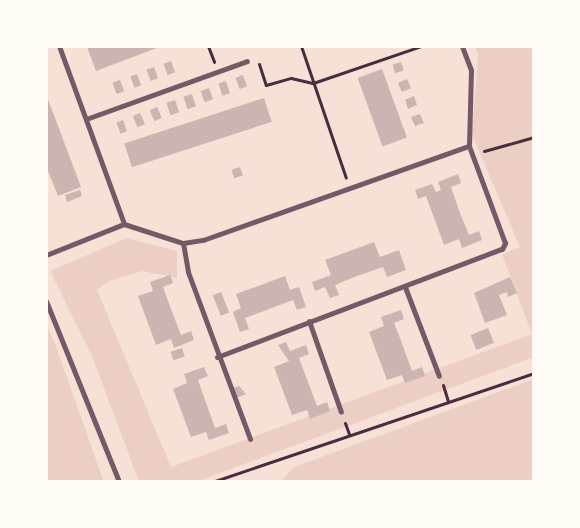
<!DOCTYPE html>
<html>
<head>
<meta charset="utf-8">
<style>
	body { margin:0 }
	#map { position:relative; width:580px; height:528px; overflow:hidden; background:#f7e1d7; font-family:"DejaVu Sans",sans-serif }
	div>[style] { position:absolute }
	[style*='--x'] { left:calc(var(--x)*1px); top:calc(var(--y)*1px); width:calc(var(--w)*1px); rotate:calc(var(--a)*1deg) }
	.green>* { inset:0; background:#ebcfc5 }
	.building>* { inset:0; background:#ccb4b1; transform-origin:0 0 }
	.path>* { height:3px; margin:-1.5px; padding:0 1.5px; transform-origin:1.5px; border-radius:1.5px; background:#4a2c40 }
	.minor>* { height:5px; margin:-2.5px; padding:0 2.5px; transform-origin:2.5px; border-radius:2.5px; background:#755966 }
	span { translate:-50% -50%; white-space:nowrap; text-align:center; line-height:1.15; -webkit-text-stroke:4px #fffaf5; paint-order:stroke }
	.frame { position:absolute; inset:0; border:48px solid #fffaf5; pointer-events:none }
</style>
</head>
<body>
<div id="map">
	<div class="green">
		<i style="clip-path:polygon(475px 46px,534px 46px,534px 357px,196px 482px,139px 482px,92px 356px,50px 271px,127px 238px,177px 251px,177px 278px,142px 271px,109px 281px,97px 290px,171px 467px,532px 334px,502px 254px,520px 247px,472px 135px,478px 55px)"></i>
		<i style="clip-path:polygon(46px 325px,54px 341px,104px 482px,46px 482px)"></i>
		<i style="clip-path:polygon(534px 379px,534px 482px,280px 482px,294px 467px)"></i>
	</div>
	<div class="building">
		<i style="clip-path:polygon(90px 46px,162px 46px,96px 71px,87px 47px)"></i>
		<i style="left:171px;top:61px;width:12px;height:8px;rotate:70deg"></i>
		<i style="left:401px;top:62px;width:9px;height:9px;rotate:72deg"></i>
		<i style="left:154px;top:67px;width:12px;height:8px;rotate:70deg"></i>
		<i style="left:382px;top:69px;width:73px;height:26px;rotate:70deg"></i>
		<i style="left:137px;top:74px;width:12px;height:7px;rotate:70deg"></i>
		<i style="left:243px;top:75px;width:12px;height:8px;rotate:70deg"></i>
		<i style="left:407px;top:79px;width:10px;height:10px;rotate:66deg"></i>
		<i style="left:120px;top:80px;width:12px;height:8px;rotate:70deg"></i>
		<i style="left:226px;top:81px;width:13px;height:8px;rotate:72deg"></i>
		<i style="left:209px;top:88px;width:12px;height:9px;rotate:70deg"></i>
		<i style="clip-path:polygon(46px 94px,81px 187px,58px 196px,46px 166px)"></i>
		<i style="left:192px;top:94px;width:13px;height:9px;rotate:72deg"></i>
		<i style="clip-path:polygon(414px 96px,417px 105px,408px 109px,405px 100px)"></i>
		<i style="left:264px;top:98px;width:25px;height:147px;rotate:72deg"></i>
		<i style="left:175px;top:100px;width:13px;height:9px;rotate:72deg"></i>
		<i style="left:157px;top:107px;width:12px;height:8px;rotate:66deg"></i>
		<i style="left:140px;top:113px;width:12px;height:8px;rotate:66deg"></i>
		<i style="clip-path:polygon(420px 114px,424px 123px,415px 126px,411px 117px)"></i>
		<i style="left:123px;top:120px;width:12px;height:7px;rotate:70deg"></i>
		<i style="left:240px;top:167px;width:9px;height:9px;rotate:72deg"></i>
		<i style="clip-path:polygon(458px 174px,461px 183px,451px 187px,460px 213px,469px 235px,479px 231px,482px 240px,462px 248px,459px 239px,444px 245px,426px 196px,418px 199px,415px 190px,432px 184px,436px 192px,441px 190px,438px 182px)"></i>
		<i style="clip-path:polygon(80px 190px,82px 196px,67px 202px,65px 195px)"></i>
		<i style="clip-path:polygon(374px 242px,380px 257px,399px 250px,406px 270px,387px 277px,383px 267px,357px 276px,335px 285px,339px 295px,330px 298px,325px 287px,315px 291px,312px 282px,331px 275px,325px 260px)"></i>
		<i style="clip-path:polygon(170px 275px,173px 283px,163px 287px,171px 309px,181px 335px,191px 331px,194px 340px,174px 348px,171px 339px,156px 345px,138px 296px,153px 291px,150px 282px)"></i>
		<i style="clip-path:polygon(285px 276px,290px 290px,299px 287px,306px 307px,297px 310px,293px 300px,245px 318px,249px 329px,240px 332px,233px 312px,241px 308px,236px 294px)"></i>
		<i style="clip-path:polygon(510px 277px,517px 293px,508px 297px,507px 292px,499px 295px,507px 315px,485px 323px,474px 293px)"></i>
		<i style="left:221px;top:292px;width:22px;height:9px;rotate:68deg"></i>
		<i style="clip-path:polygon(401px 310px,404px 319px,394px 323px,400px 338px,412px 371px,422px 367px,425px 376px,405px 383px,402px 375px,387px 380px,369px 332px,384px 326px,381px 317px)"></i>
		<i style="left:488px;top:328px;width:16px;height:19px;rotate:68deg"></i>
		<i style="clip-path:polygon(286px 342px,290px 351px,306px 345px,309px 354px,299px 358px,317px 406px,327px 402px,330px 411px,310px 419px,307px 410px,292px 415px,274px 367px,289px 361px,278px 345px)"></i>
		<i style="left:182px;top:348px;width:9px;height:12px;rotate:72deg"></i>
		<i style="clip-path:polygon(204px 367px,208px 376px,198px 380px,215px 428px,226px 424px,229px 433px,209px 440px,206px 432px,191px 437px,173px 389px,187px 383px,184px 374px)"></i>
		<i style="clip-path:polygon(239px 386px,246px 394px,236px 398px,233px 388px)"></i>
	</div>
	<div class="path">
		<i style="--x:208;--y:46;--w:17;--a:69"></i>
		<i style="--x:301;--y:46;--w:139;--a:71.2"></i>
		<i style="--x:259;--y:64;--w:22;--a:72"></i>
		<i style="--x:266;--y:85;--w:26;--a:-16"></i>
		<i style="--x:291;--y:78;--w:23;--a:13"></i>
		<i style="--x:313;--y:83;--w:114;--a:-18.9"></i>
		<i style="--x:484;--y:151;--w:52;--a:-15.6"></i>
		<i style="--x:443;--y:385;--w:17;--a:73"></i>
		<i style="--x:345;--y:423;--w:12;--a:70"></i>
		<i style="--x:212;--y:482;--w:340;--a:-18.7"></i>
	</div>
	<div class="minor">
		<i style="--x:59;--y:46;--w:189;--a:69.9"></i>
		<i style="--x:86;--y:119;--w:171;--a:-19.8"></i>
		<i style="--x:183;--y:243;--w:20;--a:-9"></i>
		<i style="--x:203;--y:240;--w:282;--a:-19.5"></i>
		<i style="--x:46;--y:255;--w:84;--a:-21.7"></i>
		<i style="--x:124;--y:224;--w:62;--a:17.9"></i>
		<i style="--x:183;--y:243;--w:29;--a:80"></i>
		<i style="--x:188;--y:272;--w:178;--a:69.6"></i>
		<i style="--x:405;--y:287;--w:95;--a:69.1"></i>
		<i style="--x:46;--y:301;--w:195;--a:68"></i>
		<i style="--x:309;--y:321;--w:96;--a:70.6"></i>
		<i style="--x:217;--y:357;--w:305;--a:-20.8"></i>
		<i style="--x:502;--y:249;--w:7;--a:-63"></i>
		<i style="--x:505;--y:243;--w:103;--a:-110.4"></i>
		<i style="--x:469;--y:146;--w:76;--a:-88.5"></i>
		<i style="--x:471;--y:70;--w:26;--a:-111"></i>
	</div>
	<div class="frame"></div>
</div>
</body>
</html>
